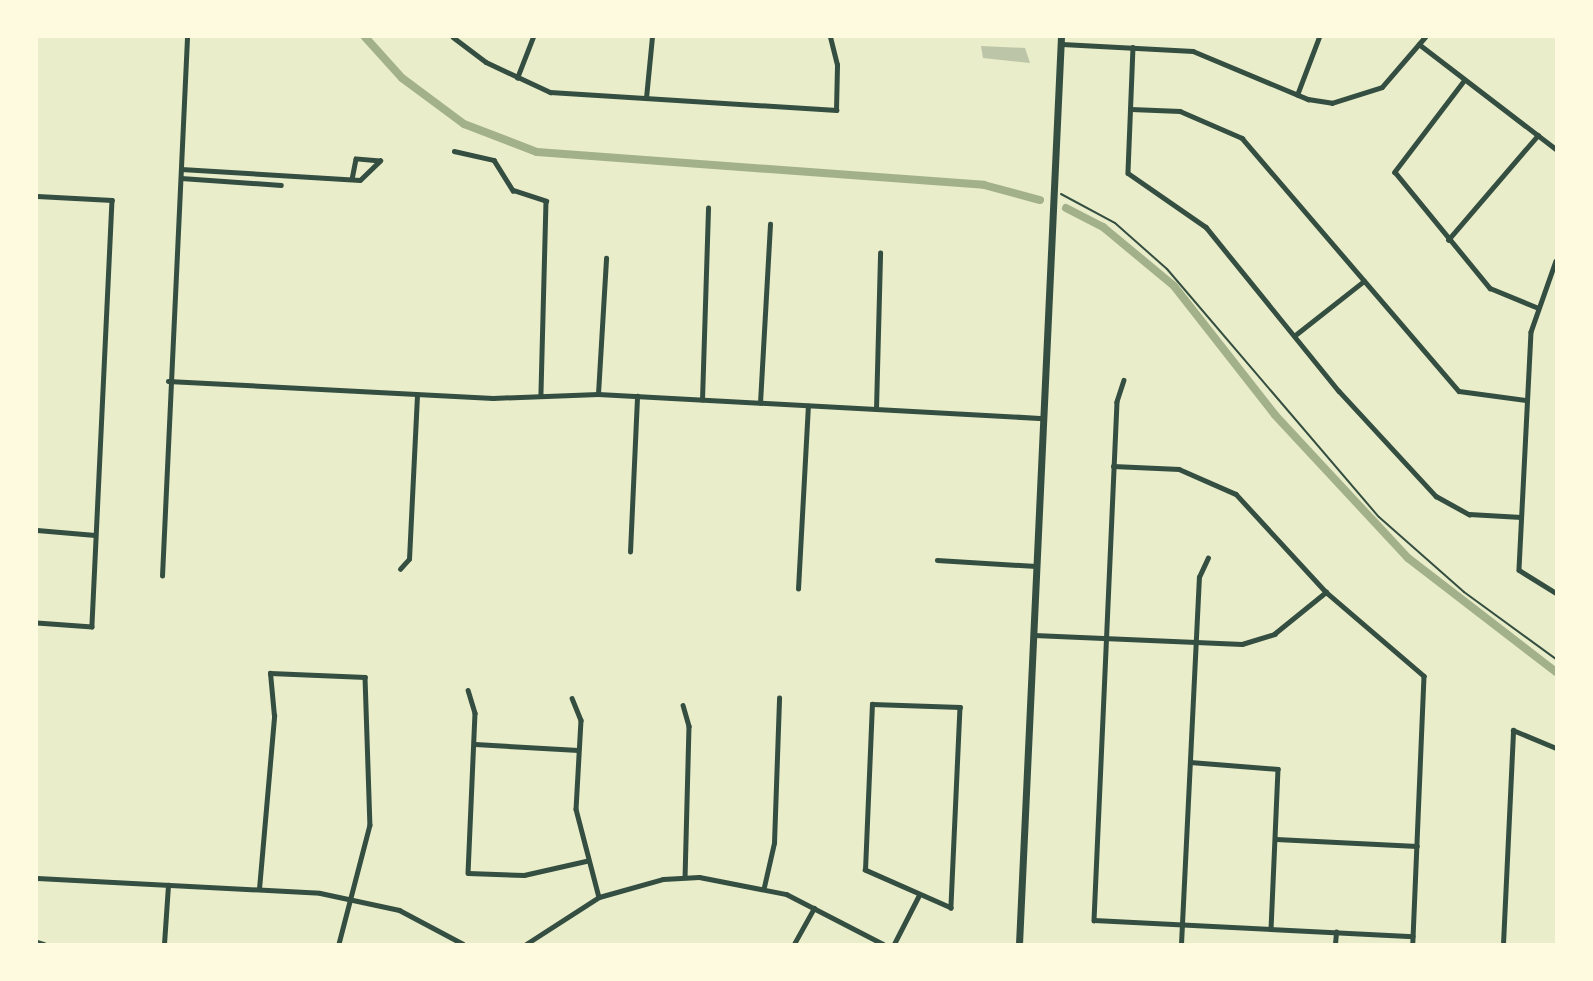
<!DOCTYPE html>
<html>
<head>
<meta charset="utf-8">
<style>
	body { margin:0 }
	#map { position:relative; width:1593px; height:981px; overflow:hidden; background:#e9edc9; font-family:Ubuntu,sans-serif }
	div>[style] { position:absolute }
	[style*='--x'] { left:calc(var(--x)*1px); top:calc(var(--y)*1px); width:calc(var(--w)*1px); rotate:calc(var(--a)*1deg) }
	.canal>* { height:8px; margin:-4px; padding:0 4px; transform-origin:4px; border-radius:4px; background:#a3b18a }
	.building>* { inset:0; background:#bcc5a7 }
	.path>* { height:2px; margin:-1px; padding:0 1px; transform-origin:1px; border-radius:1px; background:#344e41 }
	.minor>* { height:4.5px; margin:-2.25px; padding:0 2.25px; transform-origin:2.25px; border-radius:2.25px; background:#344e41 }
	.tertiary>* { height:5px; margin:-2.5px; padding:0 2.5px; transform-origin:2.5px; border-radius:2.5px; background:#344e41 }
	.primary>* { height:7px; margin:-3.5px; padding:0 3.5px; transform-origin:3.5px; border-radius:3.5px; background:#344e41 }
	span { translate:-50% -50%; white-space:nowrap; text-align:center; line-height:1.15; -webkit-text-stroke:7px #fefae0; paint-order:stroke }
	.frame { position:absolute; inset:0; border:38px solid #fefae0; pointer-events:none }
</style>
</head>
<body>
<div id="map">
	<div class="canal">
		<i style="--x:365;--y:37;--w:55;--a:47.9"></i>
		<i style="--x:402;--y:78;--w:77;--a:36.6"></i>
		<i style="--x:464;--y:124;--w:78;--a:21"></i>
		<i style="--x:537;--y:152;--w:448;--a:4.2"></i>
		<i style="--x:984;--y:185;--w:58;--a:15"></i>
		<i style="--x:1066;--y:208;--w:42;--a:27.2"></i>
		<i style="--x:1103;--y:227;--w:92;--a:39.7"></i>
		<i style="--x:1174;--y:286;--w:164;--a:51.9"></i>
		<i style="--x:1275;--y:415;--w:195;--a:47.1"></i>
		<i style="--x:1408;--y:558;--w:187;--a:37.6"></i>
	</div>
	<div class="building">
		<i style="clip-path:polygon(981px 46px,1025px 48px,1030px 63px,983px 58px)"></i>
	</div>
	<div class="path">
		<i style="--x:1061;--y:194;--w:61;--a:28.2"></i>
		<i style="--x:1115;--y:223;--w:69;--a:41.5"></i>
		<i style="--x:1167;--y:269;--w:326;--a:49.5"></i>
		<i style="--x:1379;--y:517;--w:113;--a:41.4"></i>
		<i style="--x:1464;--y:592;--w:114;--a:36.1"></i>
	</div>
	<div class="minor">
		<i style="--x:453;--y:37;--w:41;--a:37.1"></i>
		<i style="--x:486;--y:62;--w:71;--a:25.1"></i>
		<i style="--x:550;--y:92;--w:287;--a:3.6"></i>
		<i style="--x:836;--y:110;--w:45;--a:-88.7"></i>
		<i style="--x:837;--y:65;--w:29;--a:-104"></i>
		<i style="--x:1062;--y:44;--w:131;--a:3.1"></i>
		<i style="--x:1193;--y:51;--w:125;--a:22.7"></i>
		<i style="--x:1308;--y:99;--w:24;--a:9"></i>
		<i style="--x:1332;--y:103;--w:52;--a:-17.7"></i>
		<i style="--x:1382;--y:87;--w:66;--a:-49.3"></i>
		<i style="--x:1419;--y:44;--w:173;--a:37.5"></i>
		<i style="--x:1133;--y:47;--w:126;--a:92.3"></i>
		<i style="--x:1128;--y:173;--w:95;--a:34.7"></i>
		<i style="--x:1206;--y:227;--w:211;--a:51"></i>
		<i style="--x:1339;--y:391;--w:143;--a:47.3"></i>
		<i style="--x:1436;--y:496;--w:38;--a:29"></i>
		<i style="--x:1469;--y:514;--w:52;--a:3.3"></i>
		<i style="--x:517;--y:78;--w:44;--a:-68.7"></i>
		<i style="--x:1465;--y:80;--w:116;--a:127.3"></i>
		<i style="--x:1395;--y:172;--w:150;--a:50.7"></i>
		<i style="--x:1490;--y:288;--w:50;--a:22.4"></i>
		<i style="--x:1297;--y:95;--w:62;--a:-69.2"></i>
		<i style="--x:646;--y:98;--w:61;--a:-84.4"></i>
		<i style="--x:1131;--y:109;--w:49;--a:2.3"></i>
		<i style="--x:1180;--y:111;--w:68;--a:23.5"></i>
		<i style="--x:1242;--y:138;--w:333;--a:49.4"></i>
		<i style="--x:1459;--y:391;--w:68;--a:7.7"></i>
		<i style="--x:454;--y:151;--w:41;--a:12.7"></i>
		<i style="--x:494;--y:160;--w:36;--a:58"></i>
		<i style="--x:513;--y:190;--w:35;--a:18"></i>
		<i style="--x:546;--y:201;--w:193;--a:91.5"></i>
		<i style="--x:181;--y:169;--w:179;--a:3.5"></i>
		<i style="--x:360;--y:180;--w:28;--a:-44"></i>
		<i style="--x:380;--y:161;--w:24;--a:-175"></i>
		<i style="--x:356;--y:159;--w:20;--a:101"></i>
		<i style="--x:181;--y:178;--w:100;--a:4"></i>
		<i style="--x:37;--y:196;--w:75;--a:3.1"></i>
		<i style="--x:112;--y:200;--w:427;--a:92.7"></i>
		<i style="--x:92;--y:627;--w:55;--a:-175.8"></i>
		<i style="--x:1448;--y:240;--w:138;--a:-49.4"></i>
		<i style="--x:1556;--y:261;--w:75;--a:109.4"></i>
		<i style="--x:1531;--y:332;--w:238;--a:92.9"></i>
		<i style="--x:1519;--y:570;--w:44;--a:31.9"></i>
		<i style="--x:1294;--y:336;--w:89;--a:-38.2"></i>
		<i style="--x:1124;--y:380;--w:23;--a:108"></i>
		<i style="--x:1117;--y:402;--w:519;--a:92.54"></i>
		<i style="--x:1094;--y:920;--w:319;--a:2.9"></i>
		<i style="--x:168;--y:381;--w:325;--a:3"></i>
		<i style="--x:493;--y:398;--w:105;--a:-2.2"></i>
		<i style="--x:598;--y:394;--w:446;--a:3.1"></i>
		<i style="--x:598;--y:394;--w:136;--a:-86.6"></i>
		<i style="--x:702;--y:400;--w:192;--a:-88.2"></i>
		<i style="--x:760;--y:403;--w:179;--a:-86.8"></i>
		<i style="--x:876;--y:409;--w:156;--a:-88.5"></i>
		<i style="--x:1113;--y:466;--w:66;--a:2.6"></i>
		<i style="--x:1179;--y:469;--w:62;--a:23.7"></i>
		<i style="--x:1236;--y:494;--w:133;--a:47.4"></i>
		<i style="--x:1326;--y:592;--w:129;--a:40.6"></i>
		<i style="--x:1424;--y:676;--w:268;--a:92.4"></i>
		<i style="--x:37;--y:530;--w:58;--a:4.9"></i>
		<i style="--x:630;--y:552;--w:156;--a:-87.4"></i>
		<i style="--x:937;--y:560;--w:99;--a:3.5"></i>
		<i style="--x:400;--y:569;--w:13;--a:-48"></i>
		<i style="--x:409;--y:559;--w:164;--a:-87.2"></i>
		<i style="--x:162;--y:576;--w:540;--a:-87.34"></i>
		<i style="--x:798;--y:589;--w:183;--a:-86.9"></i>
		<i style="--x:1034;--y:635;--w:208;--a:2.5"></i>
		<i style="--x:1242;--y:644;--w:34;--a:-17"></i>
		<i style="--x:1274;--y:634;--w:67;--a:-38.9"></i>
		<i style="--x:468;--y:690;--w:24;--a:73"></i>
		<i style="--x:475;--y:713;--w:160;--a:92.5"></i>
		<i style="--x:468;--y:873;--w:56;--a:2"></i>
		<i style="--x:524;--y:875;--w:64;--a:-12.7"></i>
		<i style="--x:572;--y:698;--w:24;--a:68"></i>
		<i style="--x:581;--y:720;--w:89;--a:93.2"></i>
		<i style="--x:576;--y:809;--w:91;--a:75.4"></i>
		<i style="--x:872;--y:704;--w:88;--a:2"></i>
		<i style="--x:960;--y:707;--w:201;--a:92.6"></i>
		<i style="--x:951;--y:908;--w:94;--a:-156.2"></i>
		<i style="--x:865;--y:870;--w:166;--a:-87.6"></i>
		<i style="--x:683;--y:705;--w:22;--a:74"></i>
		<i style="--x:689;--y:726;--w:151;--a:91.5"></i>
		<i style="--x:475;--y:744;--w:103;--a:3.3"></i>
		<i style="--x:1190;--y:762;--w:88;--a:4.5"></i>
		<i style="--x:1278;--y:769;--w:160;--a:92.5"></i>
		<i style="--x:1276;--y:839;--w:141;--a:2.8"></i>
		<i style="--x:764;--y:887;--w:45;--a:-77.2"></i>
		<i style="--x:774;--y:843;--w:145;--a:-88"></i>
		<i style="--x:259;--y:889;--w:174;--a:-85"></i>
		<i style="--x:274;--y:716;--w:43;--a:-95.3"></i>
		<i style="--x:270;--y:673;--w:95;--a:2.4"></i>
		<i style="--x:365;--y:677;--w:148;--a:88.1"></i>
		<i style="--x:370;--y:825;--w:123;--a:104.6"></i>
		<i style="--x:37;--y:942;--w:7;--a:16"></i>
		<i style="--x:164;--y:944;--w:59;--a:-86.1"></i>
		<i style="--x:794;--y:944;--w:41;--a:-60.9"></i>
		<i style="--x:894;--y:944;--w:53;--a:-62.9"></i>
		<i style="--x:1181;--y:944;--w:367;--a:-87.2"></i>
		<i style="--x:1199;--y:577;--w:21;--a:-65"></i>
		<i style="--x:1335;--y:944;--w:12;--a:-85"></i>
		<i style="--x:1503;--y:944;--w:214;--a:-87.3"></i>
		<i style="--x:1513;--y:730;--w:47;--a:22.7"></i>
	</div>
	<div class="tertiary">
		<i style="--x:37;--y:878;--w:283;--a:3"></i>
		<i style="--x:320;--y:893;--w:81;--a:12.1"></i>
		<i style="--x:399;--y:910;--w:72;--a:28"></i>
		<i style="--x:526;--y:944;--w:87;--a:-32.8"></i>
		<i style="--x:599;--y:897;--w:66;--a:-15.7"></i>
		<i style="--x:663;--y:879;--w:36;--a:-3"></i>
		<i style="--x:699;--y:877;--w:89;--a:11.1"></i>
		<i style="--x:786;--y:894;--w:109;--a:27.3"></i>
	</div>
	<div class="primary">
		<i style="--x:1019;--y:944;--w:908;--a:-87.35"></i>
	</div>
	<div class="frame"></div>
</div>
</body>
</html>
